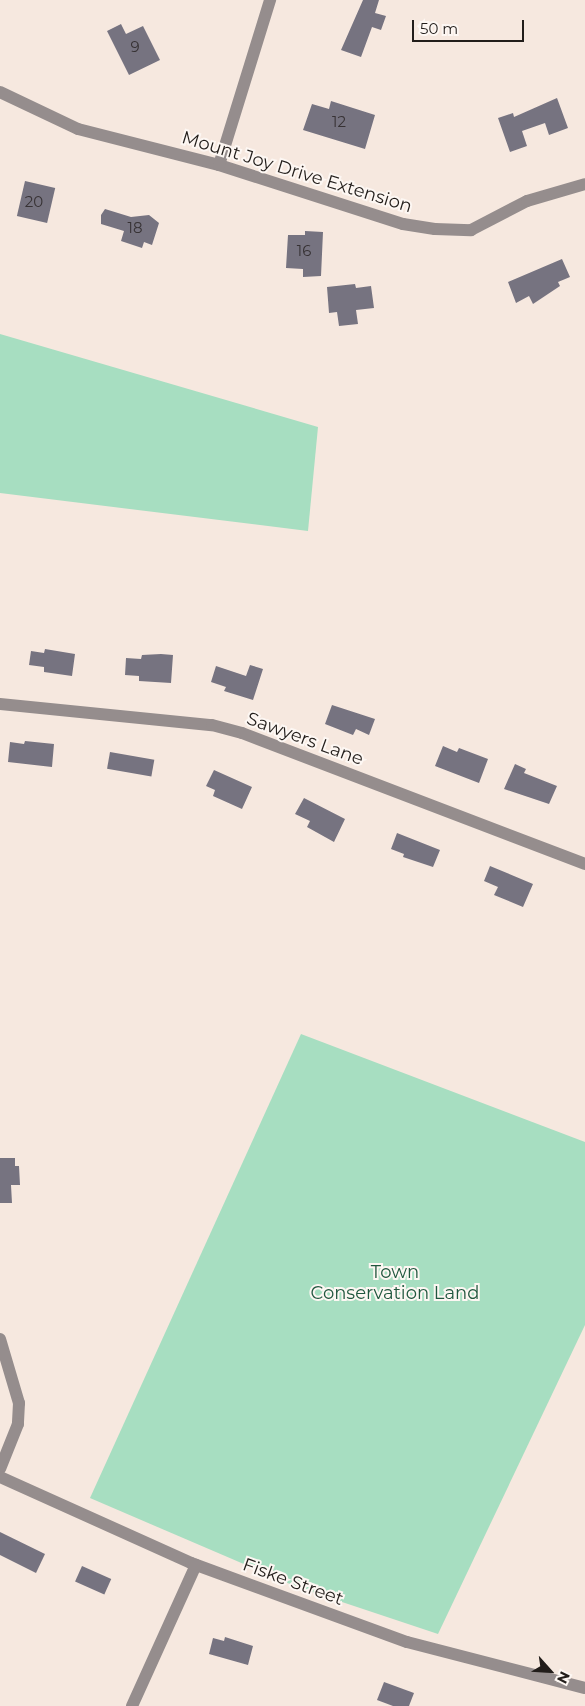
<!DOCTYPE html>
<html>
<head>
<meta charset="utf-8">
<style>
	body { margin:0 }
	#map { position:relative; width:585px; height:1706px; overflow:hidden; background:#f6e8df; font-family:Montserrat,sans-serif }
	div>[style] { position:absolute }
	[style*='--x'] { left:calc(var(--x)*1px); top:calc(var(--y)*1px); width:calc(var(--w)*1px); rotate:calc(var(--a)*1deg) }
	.green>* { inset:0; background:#a7dec1 }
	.building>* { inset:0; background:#767380; transform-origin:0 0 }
	.street>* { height:12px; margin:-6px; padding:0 6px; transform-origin:6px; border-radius:6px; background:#958d8d }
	span { translate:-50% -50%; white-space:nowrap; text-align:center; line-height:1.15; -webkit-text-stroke:4px #fdf7f3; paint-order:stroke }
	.number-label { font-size:15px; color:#373234 }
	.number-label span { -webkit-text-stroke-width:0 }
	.street-label { font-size:18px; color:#221d1a }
	.park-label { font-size:18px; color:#20573e }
	.north { position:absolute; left:525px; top:1646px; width:50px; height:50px; -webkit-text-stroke:4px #fdf7f3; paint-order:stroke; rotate:116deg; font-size:14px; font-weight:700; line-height:20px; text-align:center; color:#221d1a }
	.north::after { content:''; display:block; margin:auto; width:18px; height:22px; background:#221d1a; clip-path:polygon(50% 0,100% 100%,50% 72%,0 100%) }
	.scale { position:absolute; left:412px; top:20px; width:112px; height:22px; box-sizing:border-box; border:2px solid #221d1a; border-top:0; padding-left:6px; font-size:15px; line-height:18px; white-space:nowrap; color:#221d1a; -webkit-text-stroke:4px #fdf7f3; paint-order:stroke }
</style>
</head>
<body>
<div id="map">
	<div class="green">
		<i style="clip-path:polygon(0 334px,318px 427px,308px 531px,0 493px)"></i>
		<i style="clip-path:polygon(301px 1034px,585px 1142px,585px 1325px,438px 1634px,297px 1587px,90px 1498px)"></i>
	</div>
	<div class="building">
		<i style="clip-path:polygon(363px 0,379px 0,375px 13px,386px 16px,381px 30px,372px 27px,361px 57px,341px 50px)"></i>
		<i style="clip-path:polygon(121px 24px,126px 34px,143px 26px,160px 60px,129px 75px,107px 31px)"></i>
		<i style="clip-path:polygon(557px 98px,568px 128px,549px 135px,545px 123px,522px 131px,527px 146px,510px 152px,498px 118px,513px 113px,514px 117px)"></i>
		<i style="clip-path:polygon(331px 101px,375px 115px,365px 149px,303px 130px,312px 104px,329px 109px)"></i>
		<i style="left:25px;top:181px;width:31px;height:36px;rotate:13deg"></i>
		<i style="clip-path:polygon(105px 209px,131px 217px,149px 215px,159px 223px,152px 245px,144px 242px,142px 248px,121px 241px,124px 231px,101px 224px,101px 215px)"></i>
		<i style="clip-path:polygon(305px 231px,323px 232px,321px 276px,303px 277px,303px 269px,286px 268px,288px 235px,305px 235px)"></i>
		<i style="clip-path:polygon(562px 259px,570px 277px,558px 282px,560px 286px,533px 304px,529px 296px,516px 303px,508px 282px)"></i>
		<i style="clip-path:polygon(355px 284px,356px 288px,371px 286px,374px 308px,356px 310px,358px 324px,339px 326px,337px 312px,329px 313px,327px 287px)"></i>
		<i style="clip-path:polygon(45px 649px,75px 654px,72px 676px,44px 672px,44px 667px,29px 665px,31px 651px,44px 653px)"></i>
		<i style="clip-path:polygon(161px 654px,173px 655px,171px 683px,139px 681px,139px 676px,125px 675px,126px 658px,141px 659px,142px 655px)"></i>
		<i style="clip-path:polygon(250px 665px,263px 669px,253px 700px,224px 691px,226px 687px,211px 682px,216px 666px,246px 676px)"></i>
		<i style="clip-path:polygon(332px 705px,375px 719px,369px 735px,356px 729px,353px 735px,325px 724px)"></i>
		<i style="clip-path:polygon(25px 741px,54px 744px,52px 767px,8px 762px,10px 742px,24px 744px)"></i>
		<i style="clip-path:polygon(443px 746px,457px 752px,459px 748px,488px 759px,479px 783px,435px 766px)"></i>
		<i style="left:110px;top:752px;width:45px;height:17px;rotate:10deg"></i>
		<i style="clip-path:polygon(515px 764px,526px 769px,524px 773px,557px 786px,549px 804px,504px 789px)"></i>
		<i style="clip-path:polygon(214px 770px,252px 787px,242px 809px,213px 796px,215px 790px,206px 786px)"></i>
		<i style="clip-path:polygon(304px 798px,345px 819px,334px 842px,307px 827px,310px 821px,295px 814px)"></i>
		<i style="clip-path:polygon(397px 833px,440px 850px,433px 867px,403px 857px,404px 854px,391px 849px)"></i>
		<i style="clip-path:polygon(490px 866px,533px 884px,523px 907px,494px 895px,498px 887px,484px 881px)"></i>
		<i style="clip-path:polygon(0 1158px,15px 1158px,15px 1166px,19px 1166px,20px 1185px,11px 1185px,12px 1203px,0 1203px)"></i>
		<i style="clip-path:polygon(0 1532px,45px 1554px,36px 1573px,0 1555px)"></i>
		<i style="left:82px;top:1566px;width:32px;height:17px;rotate:24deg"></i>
		<i style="clip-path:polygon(225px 1637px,253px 1646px,248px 1665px,209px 1654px,213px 1638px,224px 1641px)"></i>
		<i style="clip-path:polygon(384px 1682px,414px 1693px,409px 1706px,393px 1706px,377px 1700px)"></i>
	</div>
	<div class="street">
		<i style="--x:0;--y:92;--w:86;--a:25.4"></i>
		<i style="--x:78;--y:129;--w:146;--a:14.3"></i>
		<i style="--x:219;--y:165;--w:193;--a:17.8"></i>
		<i style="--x:403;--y:224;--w:32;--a:9"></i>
		<i style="--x:435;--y:229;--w:36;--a:2"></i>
		<i style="--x:471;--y:230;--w:63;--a:-27.4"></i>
		<i style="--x:527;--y:201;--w:60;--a:-16.3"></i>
		<i style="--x:219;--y:165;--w:173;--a:-72.8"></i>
		<i style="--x:0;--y:704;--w:213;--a:5.7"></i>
		<i style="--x:212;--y:725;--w:31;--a:15"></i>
		<i style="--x:242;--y:733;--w:367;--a:20.9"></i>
		<i style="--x:0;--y:1339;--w:67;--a:73.5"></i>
		<i style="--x:19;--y:1403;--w:21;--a:93"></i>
		<i style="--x:18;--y:1424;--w:48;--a:111.8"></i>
		<i style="--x:0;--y:1477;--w:209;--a:24.2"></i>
		<i style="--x:191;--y:1563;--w:230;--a:20.1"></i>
		<i style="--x:407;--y:1642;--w:184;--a:14.5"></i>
		<i style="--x:132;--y:1706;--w:155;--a:-65.6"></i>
	</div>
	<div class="number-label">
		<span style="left:135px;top:47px">9</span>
		<span style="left:339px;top:122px">12</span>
		<span style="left:34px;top:202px">20</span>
		<span style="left:135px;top:228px">18</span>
		<span style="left:304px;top:251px">16</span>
	</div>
	<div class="street-label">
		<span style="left:297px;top:172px;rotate:17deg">Mount Joy Drive Extension</span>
		<span style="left:305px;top:739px;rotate:20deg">Sawyers Lane</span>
		<span style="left:293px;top:1582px;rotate:20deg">Fiske Street</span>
	</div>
	<div class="park-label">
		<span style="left:395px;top:1283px">Town<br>Conservation Land</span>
	</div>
	<div class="north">N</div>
	<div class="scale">50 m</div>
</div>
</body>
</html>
